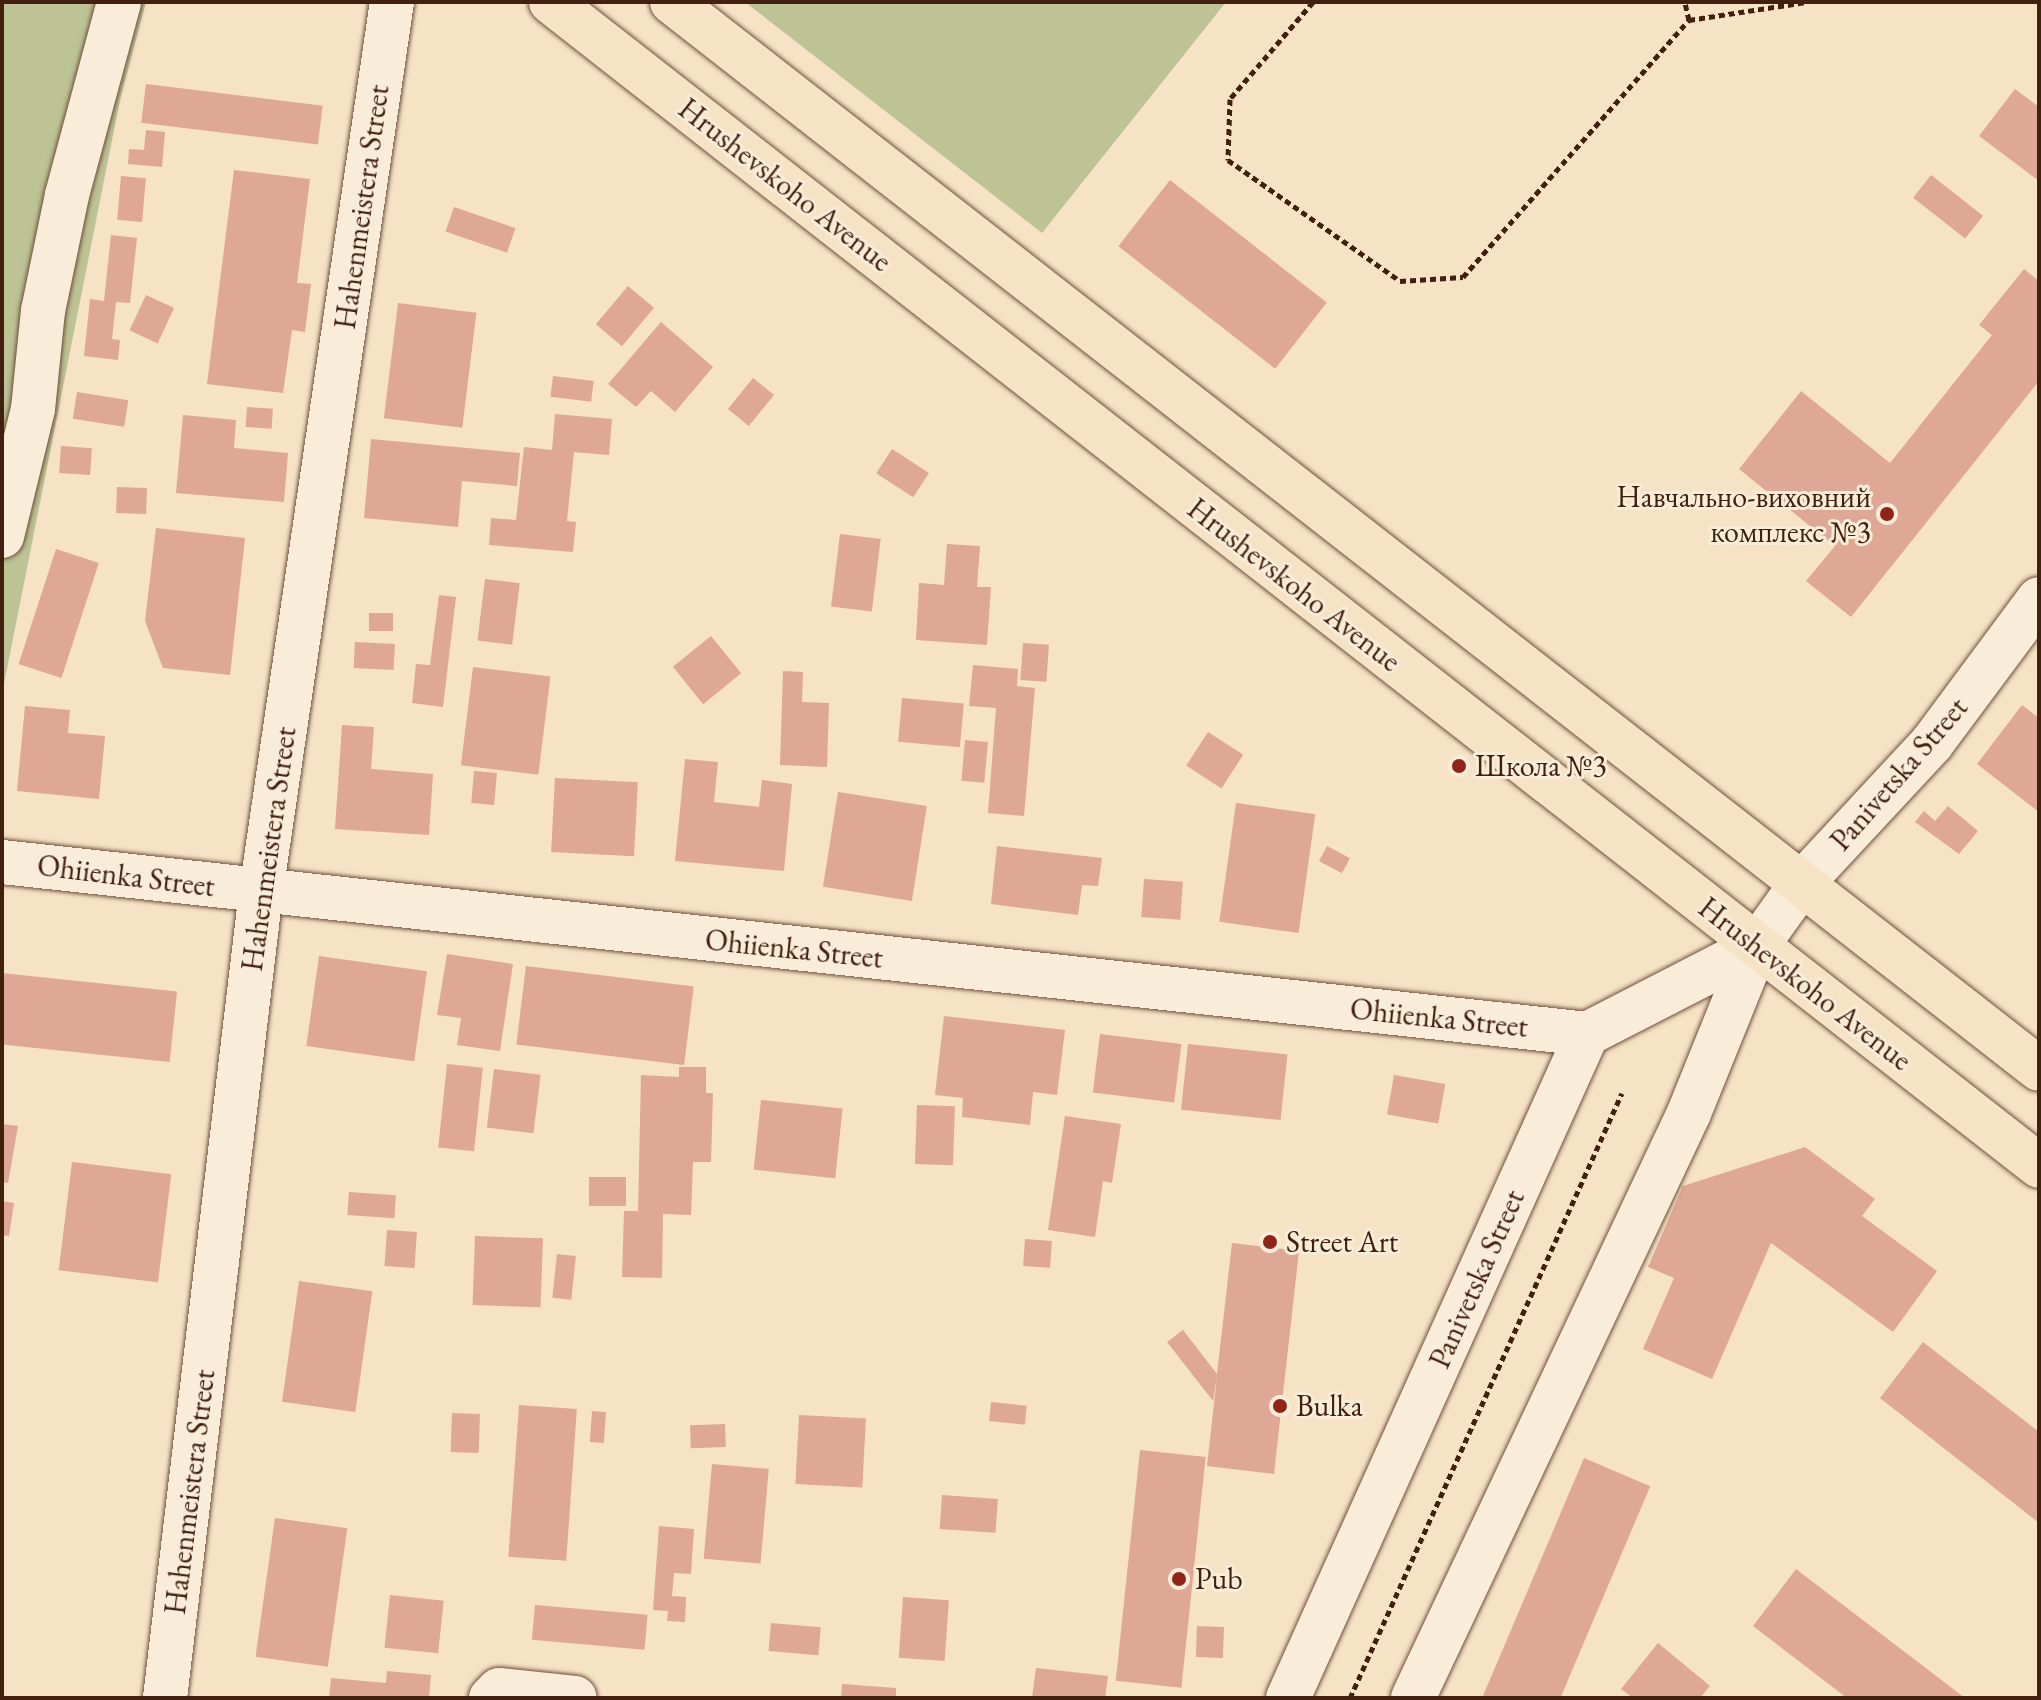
<!DOCTYPE html>
<html>
<head>
<meta charset="utf-8">
<style>
	body { margin:0 }
	#map { position:relative; width:2041px; height:1700px; overflow:hidden; background:#f6e2c5; font-family:"EB Garamond",serif }
	div>[style] { position:absolute }
	[style*='--x'] { left:calc(var(--x)*1px); top:calc(var(--y)*1px); width:calc(var(--w)*1px); rotate:calc(var(--a)*1deg) }
	.green>* { inset:0; background:#bdc394 }
	.building>* { inset:0; background:#dfa796; transform-origin:0 0 }
	.path>* { height:5px; margin-top:-2.5px; transform-origin:0; background:repeating-linear-gradient(90deg,#422010 0 6px,transparent 0 10px) }
	.roads { filter:drop-shadow(0 0 2px #6f503d) drop-shadow(0 0 2px #6f503d) }
	.minor>* { height:44px; margin:-22px; padding:0 22px; transform-origin:22px; border-radius:22px; background:#f9ecd9 }
	.major>* { height:44px; margin:-22px; padding:0 22px; transform-origin:22px; border-radius:22px; background:#f6e2c5 }
	.dots>* { width:22px; height:22px; translate:-50% -50%; box-sizing:border-box; border:4px solid #f9ecd9; border-radius:50% }
	span { translate:-50% -50%; white-space:nowrap; text-align:center; line-height:1.15; -webkit-text-stroke:6px #f9ecd9; paint-order:stroke }
	.street-label { font-size:30px; color:#422010 }
	.poi-label { font-size:30px; color:#422010 }
	.right { translate:-100% -50%; text-align:right }
	.left { translate:0 -50%; text-align:left }
	.frame { position:absolute; inset:0; border:4px solid #422010; pointer-events:none }
</style>
</head>
<body>
<div id="map">
	<div class="green">
		<i style="clip-path:polygon(2px 2px,146px 2px,120px 100px,2px 694px)"></i>
		<i style="clip-path:polygon(745px 2px,1226px 2px,1042px 233px)"></i>
	</div>
	<div class="building">
		<i style="left:146px;top:84px;width:178px;height:39px;rotate:7deg"></i>
		<i style="clip-path:polygon(2015px 89px,2039px 107px,2039px 181px,1979px 136px)"></i>
		<i style="clip-path:polygon(146px 130px,165px 132px,162px 167px,128px 164px,129px 149px,144px 150px)"></i>
		<i style="clip-path:polygon(234px 170px,310px 179px,297px 283px,311px 284px,305px 332px,292px 330px,283px 393px,207px 384px)"></i>
		<i style="left:1931px;top:175px;width:66px;height:29px;rotate:38deg"></i>
		<i style="left:121px;top:176px;width:25px;height:44px;rotate:5deg"></i>
		<i style="left:1170px;top:180px;width:199px;height:84px;rotate:38deg"></i>
		<i style="left:454px;top:207px;width:65px;height:26px;rotate:19deg"></i>
		<i style="clip-path:polygon(111px 235px,137px 238px,130px 303px,116px 302px,112px 339px,120px 340px,118px 360px,84px 356px,90px 299px,104px 301px)"></i>
		<i style="clip-path:polygon(2024px 269px,2039px 281px,2039px 381px,1851px 617px,1806px 581px,1835px 546px,1739px 469px,1801px 391px,1890px 463px,1992px 335px,1979px 325px)"></i>
		<i style="left:628px;top:286px;width:34px;height:50px;rotate:40deg"></i>
		<i style="left:146px;top:295px;width:31px;height:39px;rotate:25deg"></i>
		<i style="left:398px;top:303px;width:79px;height:116px;rotate:7deg"></i>
		<i style="clip-path:polygon(661px 322px,713px 367px,675px 412px,651px 391px,636px 407px,608px 384px)"></i>
		<i style="left:553px;top:376px;width:41px;height:21px;rotate:7deg"></i>
		<i style="left:753px;top:378px;width:27px;height:40px;rotate:39deg"></i>
		<i style="left:77px;top:392px;width:52px;height:27px;rotate:9deg"></i>
		<i style="left:247px;top:407px;width:26px;height:20px;rotate:4deg"></i>
		<i style="clip-path:polygon(555px 414px,612px 419px,609px 455px,574px 452px,567px 521px,576px 522px,573px 552px,489px 545px,491px 518px,516px 520px,524px 447px,552px 450px)"></i>
		<i style="clip-path:polygon(183px 415px,236px 420px,234px 448px,288px 453px,284px 502px,176px 493px)"></i>
		<i style="clip-path:polygon(371px 439px,520px 453px,517px 486px,462px 481px,458px 527px,364px 518px)"></i>
		<i style="left:61px;top:446px;width:31px;height:27px;rotate:4deg"></i>
		<i style="left:892px;top:449px;width:44px;height:29px;rotate:33deg"></i>
		<i style="left:117px;top:487px;width:30px;height:26px;rotate:2deg"></i>
		<i style="clip-path:polygon(156px 528px,245px 538px,230px 675px,163px 668px,145px 621px)"></i>
		<i style="left:840px;top:534px;width:41px;height:73px;rotate:7deg"></i>
		<i style="clip-path:polygon(947px 544px,980px 546px,977px 587px,991px 587px,987px 645px,916px 640px,919px 583px,944px 585px)"></i>
		<i style="left:56px;top:549px;width:45px;height:121px;rotate:18deg"></i>
		<i style="left:485px;top:579px;width:35px;height:62px;rotate:7deg"></i>
		<i style="clip-path:polygon(439px 595px,456px 597px,443px 707px,412px 703px,416px 664px,430px 665px)"></i>
		<i style="left:369px;top:613px;width:24px;height:18px"></i>
		<i style="left:711px;top:636px;width:48px;height:49px;rotate:51deg"></i>
		<i style="left:355px;top:642px;width:40px;height:26px;rotate:3deg"></i>
		<i style="left:1023px;top:643px;width:26px;height:37px;rotate:4deg"></i>
		<i style="clip-path:polygon(973px 665px,1018px 669px,1017px 686px,1035px 688px,1024px 816px,988px 813px,996px 708px,969px 706px)"></i>
		<i style="left:473px;top:667px;width:78px;height:99px;rotate:7deg"></i>
		<i style="clip-path:polygon(783px 671px,803px 672px,802px 702px,829px 703px,827px 767px,780px 765px)"></i>
		<i style="left:902px;top:698px;width:62px;height:44px;rotate:5deg"></i>
		<i style="clip-path:polygon(2022px 705px,2039px 718px,2039px 812px,1977px 764px)"></i>
		<i style="clip-path:polygon(25px 706px,70px 710px,68px 733px,105px 736px,99px 799px,17px 791px)"></i>
		<i style="clip-path:polygon(342px 725px,374px 727px,371px 769px,433px 774px,429px 835px,335px 829px)"></i>
		<i style="left:1208px;top:732px;width:42px;height:40px;rotate:33deg"></i>
		<i style="left:965px;top:740px;width:23px;height:41px;rotate:5deg"></i>
		<i style="clip-path:polygon(685px 759px,718px 762px,714px 802px,759px 807px,762px 780px,792px 784px,784px 871px,675px 861px)"></i>
		<i style="left:474px;top:771px;width:23px;height:32px;rotate:5deg"></i>
		<i style="left:555px;top:778px;width:83px;height:74px;rotate:3deg"></i>
		<i style="left:838px;top:792px;width:90px;height:96px;rotate:9deg"></i>
		<i style="left:1236px;top:803px;width:80px;height:120px;rotate:8deg"></i>
		<i style="clip-path:polygon(1948px 806px,1978px 831px,1959px 854px,1915px 822px,1924px 811px,1935px 821px)"></i>
		<i style="clip-path:polygon(997px 846px,1102px 858px,1098px 886px,1082px 885px,1078px 915px,991px 904px)"></i>
		<i style="left:1327px;top:846px;width:26px;height:17px;rotate:28deg"></i>
		<i style="left:1144px;top:879px;width:39px;height:38px;rotate:4deg"></i>
		<i style="clip-path:polygon(447px 954px,513px 964px,500px 1051px,457px 1045px,461px 1018px,437px 1015px)"></i>
		<i style="left:319px;top:956px;width:109px;height:91px;rotate:8deg"></i>
		<i style="left:526px;top:966px;width:169px;height:79px;rotate:7deg"></i>
		<i style="left:2px;top:973px;width:176px;height:71px;rotate:6deg"></i>
		<i style="clip-path:polygon(944px 1016px,1065px 1030px,1057px 1095px,1033px 1092px,1030px 1125px,962px 1117px,963px 1098px,935px 1095px)"></i>
		<i style="left:1100px;top:1034px;width:82px;height:59px;rotate:7deg"></i>
		<i style="left:1188px;top:1044px;width:100px;height:66px;rotate:6deg"></i>
		<i style="left:447px;top:1064px;width:36px;height:84px;rotate:6deg"></i>
		<i style="clip-path:polygon(679px 1067px,706px 1067px,706px 1093px,713px 1093px,711px 1162px,693px 1162px,691px 1215px,663px 1214px,662px 1278px,622px 1277px,624px 1211px,638px 1211px,641px 1075px,679px 1077px)"></i>
		<i style="left:494px;top:1069px;width:47px;height:59px;rotate:7deg"></i>
		<i style="left:1394px;top:1075px;width:52px;height:40px;rotate:10deg"></i>
		<i style="left:761px;top:1100px;width:82px;height:70px;rotate:6deg"></i>
		<i style="left:917px;top:1105px;width:38px;height:59px;rotate:2deg"></i>
		<i style="clip-path:polygon(1065px 1116px,1121px 1124px,1112px 1183px,1103px 1181px,1095px 1237px,1048px 1230px)"></i>
		<i style="clip-path:polygon(2px 1124px,18px 1126px,8px 1183px,2px 1182px)"></i>
		<i style="clip-path:polygon(1805px 1147px,1875px 1199px,1862px 1216px,1937px 1271px,1893px 1332px,1771px 1243px,1712px 1379px,1643px 1349px,1674px 1278px,1648px 1267px,1683px 1186px)"></i>
		<i style="left:72px;top:1162px;width:100px;height:109px;rotate:7deg"></i>
		<i style="left:589px;top:1177px;width:37px;height:29px"></i>
		<i style="left:349px;top:1192px;width:47px;height:23px;rotate:4deg"></i>
		<i style="clip-path:polygon(2px 1201px,14px 1203px,9px 1236px,2px 1235px)"></i>
		<i style="left:387px;top:1230px;width:30px;height:36px;rotate:4deg"></i>
		<i style="left:475px;top:1236px;width:68px;height:69px;rotate:2deg"></i>
		<i style="left:1025px;top:1239px;width:27px;height:27px;rotate:4deg"></i>
		<i style="clip-path:polygon(1232px 1243px,1299px 1251px,1274px 1474px,1207px 1466px,1217px 1376px,1213px 1401px,1167px 1342px,1183px 1330px,1217px 1374px)"></i>
		<i style="left:557px;top:1254px;width:19px;height:44px;rotate:6deg"></i>
		<i style="left:299px;top:1281px;width:74px;height:122px;rotate:8deg"></i>
		<i style="clip-path:polygon(1923px 1342px,2039px 1432px,2039px 1523px,1880px 1398px)"></i>
		<i style="left:991px;top:1402px;width:36px;height:19px;rotate:6deg"></i>
		<i style="left:519px;top:1405px;width:58px;height:152px;rotate:4deg"></i>
		<i style="left:592px;top:1411px;width:14px;height:31px;rotate:4deg"></i>
		<i style="left:452px;top:1413px;width:28px;height:39px;rotate:2deg"></i>
		<i style="left:799px;top:1415px;width:67px;height:69px;rotate:3deg"></i>
		<i style="left:725px;top:1424px;width:23px;height:35px;rotate:88deg"></i>
		<i style="left:1140px;top:1450px;width:66px;height:232px;rotate:6deg"></i>
		<i style="left:1584px;top:1458px;width:72px;height:260px;rotate:23deg"></i>
		<i style="left:712px;top:1464px;width:57px;height:95px;rotate:5deg"></i>
		<i style="left:942px;top:1495px;width:56px;height:34px;rotate:4deg"></i>
		<i style="left:275px;top:1518px;width:73px;height:140px;rotate:8deg"></i>
		<i style="clip-path:polygon(659px 1526px,694px 1529px,691px 1574px,674px 1573px,672px 1596px,686px 1597px,685px 1622px,667px 1621px,668px 1611px,653px 1610px)"></i>
		<i style="clip-path:polygon(1796px 1569px,1965px 1698px,1847px 1698px,1753px 1626px)"></i>
		<i style="left:390px;top:1595px;width:54px;height:53px;rotate:6deg"></i>
		<i style="left:903px;top:1597px;width:46px;height:61px;rotate:4deg"></i>
		<i style="left:535px;top:1605px;width:113px;height:35px;rotate:5deg"></i>
		<i style="left:771px;top:1623px;width:50px;height:28px;rotate:5deg"></i>
		<i style="left:1197px;top:1626px;width:27px;height:31px;rotate:2deg"></i>
		<i style="clip-path:polygon(1658px 1643px,1710px 1686px,1700px 1698px,1633px 1698px,1621px 1689px)"></i>
		<i style="clip-path:polygon(1036px 1668px,1108px 1676px,1105px 1698px,1032px 1698px)"></i>
		<i style="clip-path:polygon(387px 1671px,431px 1675px,429px 1698px,329px 1698px,331px 1678px,386px 1683px)"></i>
		<i style="clip-path:polygon(842px 1684px,896px 1688px,896px 1698px,841px 1698px)"></i>
	</div>
	<div class="path">
		<i style="--x:1313;--y:2;--w:128;--a:130.6"></i>
		<i style="--x:1230;--y:99;--w:61;--a:91.9"></i>
		<i style="--x:1228;--y:160;--w:210;--a:35.1"></i>
		<i style="--x:1400;--y:281;--w:63;--a:-3.6"></i>
		<i style="--x:1463;--y:277;--w:342;--a:-48.7"></i>
		<i style="--x:1689;--y:20;--w:18;--a:-103"></i>
		<i style="--x:1689;--y:20;--w:118;--a:-8.7"></i>
		<i style="--x:1350;--y:1698;--w:663;--a:-65.79"></i>
	</div>
	<div class="roads">
		<div class="minor">
			<i style="--x:2;--y:536;--w:131;--a:-76.3"></i>
			<i style="--x:33;--y:409;--w:99;--a:-84.2"></i>
			<i style="--x:43;--y:311;--w:118;--a:-78.3"></i>
			<i style="--x:67;--y:195;--w:200;--a:-74.9"></i>
			<i style="--x:2;--y:862;--w:1594;--a:6.19"></i>
			<i style="--x:165;--y:1698;--w:812;--a:-83.21"></i>
			<i style="--x:261;--y:892;--w:900;--a:-81.63"></i>
			<i style="--x:491;--y:1698;--w:11;--a:-45"></i>
			<i style="--x:499;--y:1690;--w:76;--a:6"></i>
			<i style="--x:1288;--y:1698;--w:728;--a:-65.76"></i>
			<i style="--x:1587;--y:1034;--w:190;--a:-27.2"></i>
			<i style="--x:1413;--y:1698;--w:647;--a:-64.74"></i>
			<i style="--x:1689;--y:1113;--w:179;--a:-68"></i>
			<i style="--x:1756;--y:947;--w:79;--a:-54.3"></i>
			<i style="--x:1802;--y:883;--w:191;--a:-47.1"></i>
			<i style="--x:1932;--y:743;--w:179;--a:-53.4"></i>
		</div>
		<div class="major">
			<i style="--x:551;--y:2;--w:1889;--a:38.03"></i>
			<i style="--x:672;--y:2;--w:1734;--a:37.97"></i>
		</div>
	</div>
	<div class="dots">
		<i style="left:1887px;top:514px;background:#8f2418"></i>
		<i style="left:1459px;top:766px;background:#8f2418"></i>
		<i style="left:1270px;top:1242px;background:#8f2418"></i>
		<i style="left:1280px;top:1406px;background:#8f2418"></i>
		<i style="left:1179px;top:1579px;background:#8f2418"></i>
	</div>
	<div class="street-label">
		<span style="left:785px;top:185px;rotate:38deg">Hrushevskoho Avenue</span>
		<span style="left:362px;top:207px;rotate:-82deg">Hahenmeistera Street</span>
		<span style="left:1294px;top:585px;rotate:38deg">Hrushevskoho Avenue</span>
		<span style="left:1899px;top:774px;rotate:-49deg">Panivetska Street</span>
		<span style="left:269px;top:849px;rotate:-82deg">Hahenmeistera Street</span>
		<span style="left:126px;top:876px;rotate:7deg">Ohiienka Street</span>
		<span style="left:794px;top:949px;rotate:6deg">Ohiienka Street</span>
		<span style="left:1805px;top:984px;rotate:38deg">Hrushevskoho Avenue</span>
		<span style="left:1439px;top:1018px;rotate:6deg">Ohiienka Street</span>
		<span style="left:1477px;top:1279px;rotate:-66deg">Panivetska Street</span>
		<span style="left:190px;top:1492px;rotate:-83deg">Hahenmeistera Street</span>
	</div>
	<div class="poi-label">
		<span class="right" style="left:1871px;top:514px">Навчально-виховний<br>комплекс №3</span>
		<span class="left" style="left:1475px;top:766px">Школа №3</span>
		<span class="left" style="left:1286px;top:1242px">Street Art</span>
		<span class="left" style="left:1296px;top:1406px">Bulka</span>
		<span class="left" style="left:1195px;top:1579px">Pub</span>
	</div>
	<div class="frame"></div>
</div>
</body>
</html>
